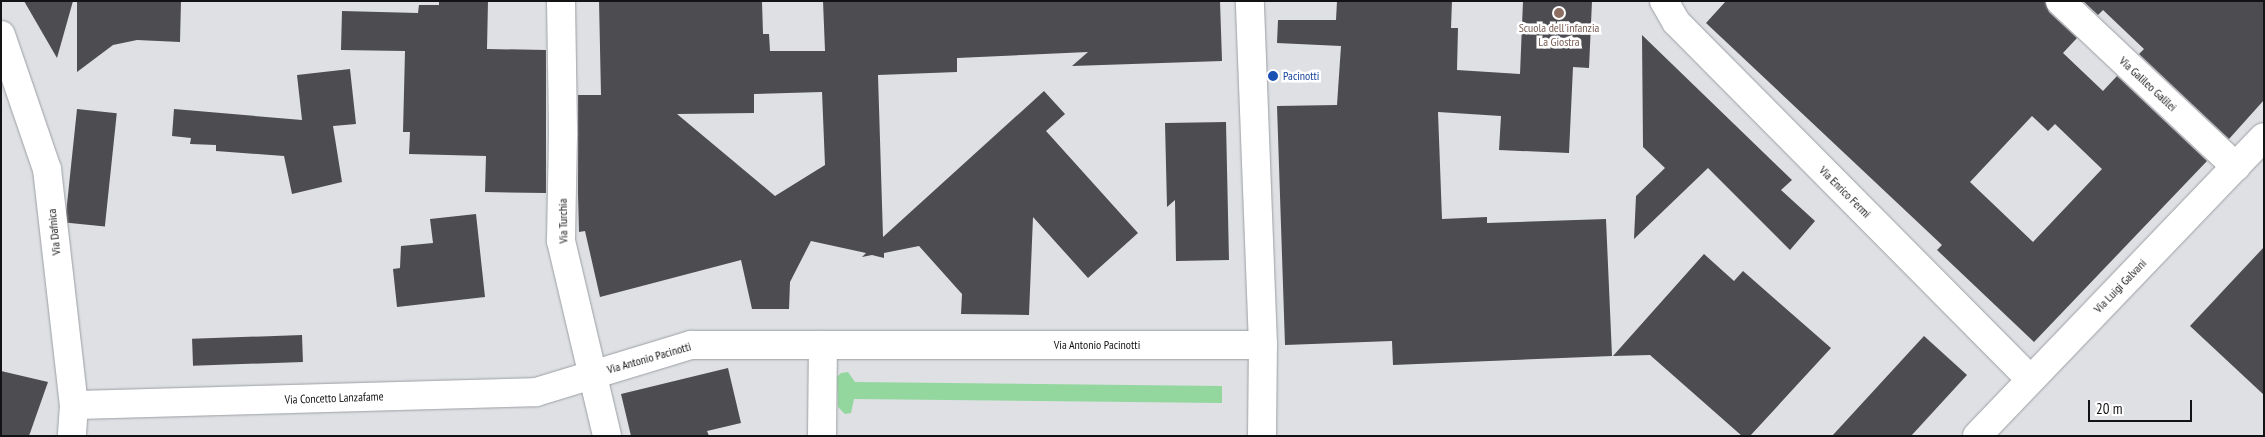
<!DOCTYPE html>
<html>
<head>
<meta charset="utf-8">
<style>
	body { margin:0 }
	#map { position:relative; width:2265px; height:437px; overflow:hidden; background:#dee0e4; font-family:"PT Sans Narrow",sans-serif }
	div>[style] { position:absolute }
	[style*='--x'] { left:calc(var(--x)*1px); top:calc(var(--y)*1px); width:calc(var(--w)*1px); rotate:calc(var(--a)*1deg) }
	.green>* { inset:0; background:#93d79f }
	.building>* { inset:0; background:#4d4c50; transform-origin:0 0 }
	.roads { filter:drop-shadow(0 0 1px #9c9fa3) drop-shadow(0 0 1px #9c9fa3) }
	.street>* { height:28px; margin:-14px; padding:0 14px; transform-origin:14px; border-radius:14px; background:#fff }
	.dots>* { width:14px; height:14px; translate:-50% -50%; box-sizing:border-box; border:2px solid #fff; border-radius:50% }
	span { translate:-50% -50%; white-space:nowrap; text-align:center; line-height:1.15; -webkit-text-stroke:5px #fff; paint-order:stroke }
	.education-label { font-size:12px; color:#785e54 }
	.transit-label { font-size:12px; color:#164399 }
	.left { translate:0 -50%; text-align:left }
	.street-label { font-size:12px; color:#131315 }
	.frame { position:absolute; inset:0; border:2px solid #131315; pointer-events:none }
	.scale { position:absolute; left:2088px; top:400px; width:104px; height:22px; box-sizing:border-box; border:2px solid #131315; border-top:0; padding-left:6px; font-size:15px; line-height:18px; white-space:nowrap; color:#131315; -webkit-text-stroke:4px #fff; paint-order:stroke }
</style>
</head>
<body>
<div id="map">
	<div class="green">
		<i style="clip-path:polygon(848px 372px,855px 382px,1222px 386px,1222px 403px,854px 399px,851px 413px,845px 414px,838px 407px,837px 377px,841px 373px)"></i>
	</div>
	<div class="building">
		<i style="clip-path:polygon(24px 1px,73px 1px,57px 58px)"></i>
		<i style="clip-path:polygon(77px 1px,181px 1px,180px 42px,137px 40px,113px 45px,77px 72px)"></i>
		<i style="clip-path:polygon(439px 1px,488px 1px,487px 49px,546px 50px,546px 193px,485px 192px,486px 156px,409px 154px,410px 132px,403px 132px,405px 51px,341px 50px,342px 11px,418px 13px,419px 5px,439px 5px)"></i>
		<i style="clip-path:polygon(evenodd,599px 1px,762px 1px,763px 34px,769px 34px,770px 51px,825px 51px,823px 1px,1220px 1px,1222px 61px,1072px 66px,1088px 52px,957px 58px,957px 72px,878px 75px,883px 237px,1044px 91px,1065px 114px,1046px 131px,1138px 233px,1088px 278px,1033px 217px,1029px 315px,961px 314px,962px 294px,919px 246px,884px 253px,884px 258px,872px 255px,862px 257px,866px 253px,811px 241px,790px 282px,789px 309px,752px 309px,741px 260px,600px 297px,585px 231px,579px 232px,578px 194px,578px 95px,601px 95px,599px 1px,822px 92px,825px 165px,775px 196px,677px 114px,754px 113px,754px 94px,822px 92px)"></i>
		<i style="clip-path:polygon(1337px 1px,1452px 1px,1451px 28px,1458px 28px,1457px 70px,1520px 74px,1523px 1px,1592px 1px,1589px 68px,1573px 67px,1569px 153px,1499px 150px,1501px 116px,1438px 112px,1442px 219px,1487px 217px,1487px 223px,1606px 219px,1612px 356px,1393px 365px,1392px 341px,1285px 345px,1277px 106px,1337px 105px,1341px 46px,1277px 43px,1278px 20px,1336px 20px)"></i>
		<i style="clip-path:polygon(evenodd,1726px 1px,2045px 1px,2049px 12px,2077px 38px,2063px 53px,2103px 91px,2117px 76px,2207px 161px,2034px 342px,1937px 250px,1942px 245px,1706px 23px,1726px 1px,2032px 116px,2048px 131px,2055px 124px,2102px 169px,2033px 242px,1970px 182px,2032px 116px)"></i>
		<i style="clip-path:polygon(2083px 1px,2264px 1px,2264px 100px,2229px 139px,2139px 54px,2144px 49px,2103px 10px,2098px 15px)"></i>
		<i style="clip-path:polygon(1642px 35px,1792px 180px,1781px 190px,1815px 221px,1790px 250px,1708px 168px,1634px 239px,1636px 196px,1665px 168px,1643px 147px)"></i>
		<i style="clip-path:polygon(350px 69px,356px 124px,333px 126px,342px 182px,292px 194px,284px 156px,216px 151px,216px 145px,190px 144px,191px 138px,172px 136px,174px 109px,302px 120px,297px 75px)"></i>
		<i style="left:77px;top:109px;width:40px;height:114px;rotate:6deg"></i>
		<i style="clip-path:polygon(1226px 122px,1229px 260px,1176px 261px,1175px 200px,1167px 207px,1165px 123px)"></i>
		<i style="clip-path:polygon(476px 214px,485px 297px,397px 307px,393px 269px,400px 268px,401px 246px,433px 243px,430px 219px)"></i>
		<i style="clip-path:polygon(2264px 247px,2264px 395px,2190px 326px)"></i>
		<i style="clip-path:polygon(1704px 254px,1734px 281px,1743px 271px,1831px 348px,1750px 436px,1742px 436px,1650px 355px,1613px 356px)"></i>
		<i style="left:302px;top:335px;width:27px;height:110px;rotate:88deg"></i>
		<i style="clip-path:polygon(1924px 336px,1967px 375px,1911px 436px,1832px 436px)"></i>
		<i style="clip-path:polygon(728px 368px,741px 423px,707px 431px,709px 436px,631px 436px,621px 394px)"></i>
		<i style="clip-path:polygon(1px 371px,48px 382px,29px 436px,1px 436px)"></i>
	</div>
	<div class="roads">
		<div class="street">
			<i style="--x:561;--y:1;--w:134;--a:89.1"></i>
			<i style="--x:563;--y:135;--w:106;--a:91.1"></i>
			<i style="--x:561;--y:241;--w:200;--a:76.7"></i>
			<i style="--x:1664;--y:1;--w:24;--a:60"></i>
			<i style="--x:1676;--y:22;--w:503;--a:45.24"></i>
			<i style="--x:2060;--y:1;--w:242;--a:43.3"></i>
			<i style="--x:1;--y:35;--w:142;--a:71.1"></i>
			<i style="--x:47;--y:169;--w:238;--a:83.5"></i>
			<i style="--x:74;--y:405;--w:31;--a:94"></i>
			<i style="--x:74;--y:405;--w:462;--a:-1.6"></i>
			<i style="--x:536;--y:392;--w:162;--a:-16.9"></i>
			<i style="--x:691;--y:345;--w:572;--a:0"></i>
			<i style="--x:1263;--y:345;--w:344;--a:-92.2"></i>
			<i style="--x:822;--y:436;--w:91;--a:-89.4"></i>
			<i style="--x:1262;--y:436;--w:91;--a:-89.4"></i>
			<i style="--x:1977;--y:436;--w:414;--a:-46.2"></i>
		</div>
	</div>
	<div class="dots">
		<i style="left:1559px;top:13px;background:#8d6e63"></i>
		<i style="left:1273px;top:76px;background:#1a4fb4"></i>
	</div>
	<div class="education-label">
		<span style="left:1559px;top:35px">Scuola dell'infanzia<br>La Giostra</span>
	</div>
	<div class="transit-label">
		<span class="left" style="left:1283px;top:76px">Pacinotti</span>
	</div>
	<div class="street-label">
		<span style="left:2148px;top:84px;rotate:43deg">Via Galileo Galilei</span>
		<span style="left:1845px;top:192px;rotate:45deg">Via Enrico Fermi</span>
		<span style="left:563px;top:221px;rotate:-91deg">Via Turchia</span>
		<span style="left:54px;top:232px;rotate:-96deg">Via Dafnica</span>
		<span style="left:2120px;top:286px;rotate:-46deg">Via Luigi Galvani</span>
		<span style="left:1097px;top:345px">Via Antonio Pacinotti</span>
		<span style="left:649px;top:358px;rotate:-16deg">Via Antonio Pacinotti</span>
		<span style="left:334px;top:398px;rotate:-2deg">Via Concetto Lanzafame</span>
	</div>
	<div class="frame"></div>
	<div class="scale">20 m</div>
</div>
</body>
</html>
